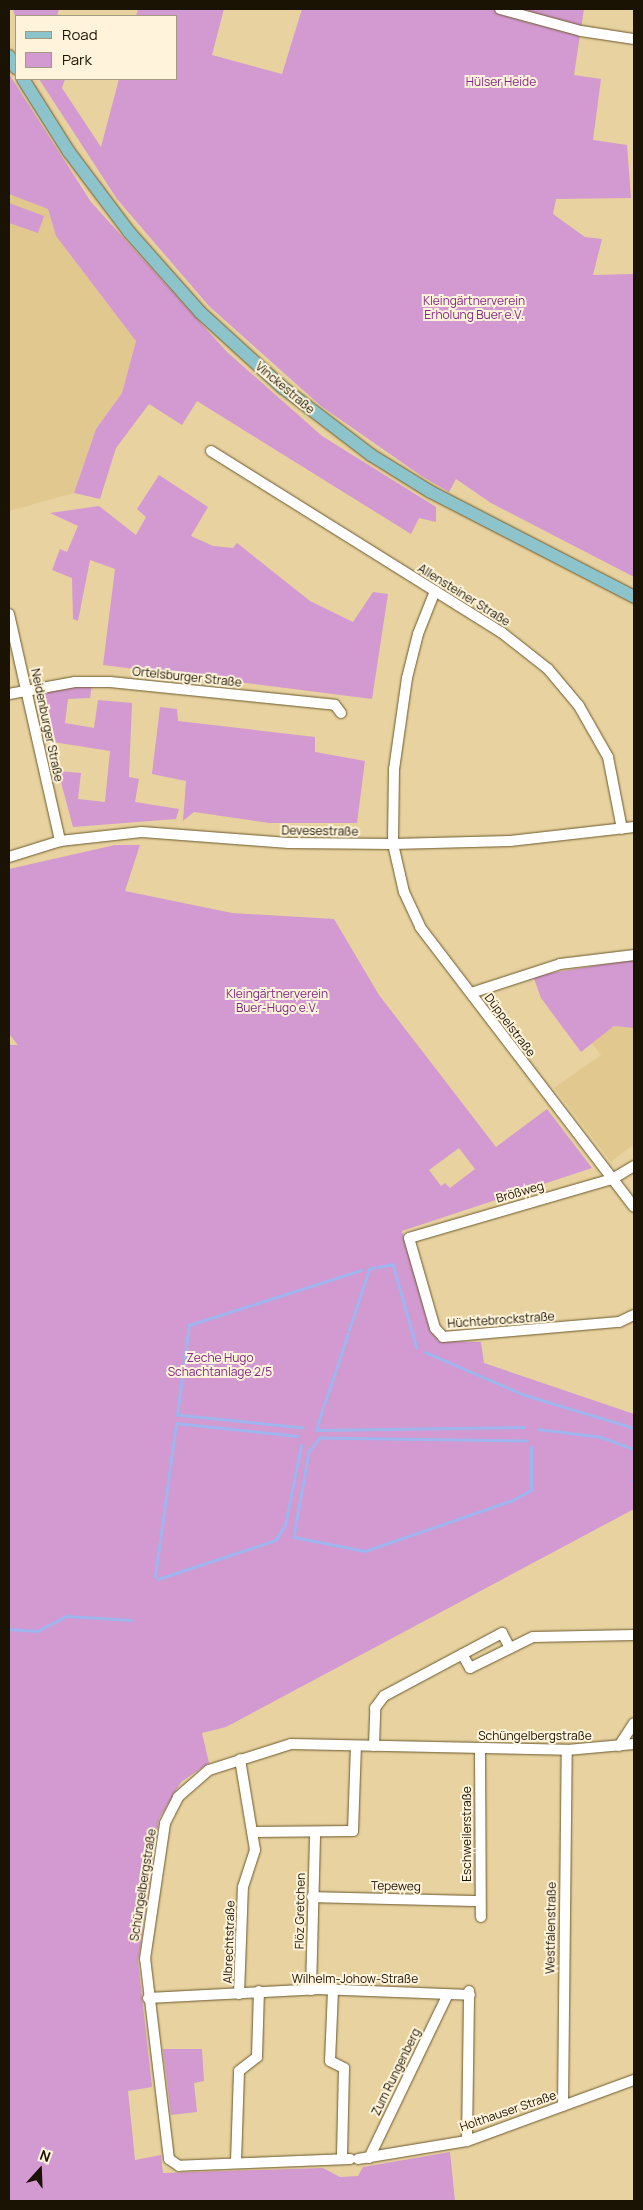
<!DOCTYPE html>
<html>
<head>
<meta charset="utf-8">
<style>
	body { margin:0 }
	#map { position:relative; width:643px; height:2210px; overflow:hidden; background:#e7d2a0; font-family:Manrope,sans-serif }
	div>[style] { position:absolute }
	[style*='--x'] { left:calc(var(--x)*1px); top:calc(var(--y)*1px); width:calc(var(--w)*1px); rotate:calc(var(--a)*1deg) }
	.built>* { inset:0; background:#e1c88f }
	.green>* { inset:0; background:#d399d1 }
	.stream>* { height:2.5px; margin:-1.25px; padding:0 1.25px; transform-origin:1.25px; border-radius:1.25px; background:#9eb5ed }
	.roads { filter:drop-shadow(0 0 1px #6b582a) drop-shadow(0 0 1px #6b582a) }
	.minor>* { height:10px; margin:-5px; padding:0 5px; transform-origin:5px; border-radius:5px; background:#fff }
	.major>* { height:12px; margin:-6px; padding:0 6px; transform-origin:6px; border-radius:6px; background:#8dc4cc }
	span { translate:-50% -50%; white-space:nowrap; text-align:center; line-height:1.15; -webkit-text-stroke:4px #fff4db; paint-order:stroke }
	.park-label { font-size:12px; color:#852586 }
	.street-label { font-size:12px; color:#1a1202 }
	.frame { position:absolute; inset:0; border:10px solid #1a1202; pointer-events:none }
	.legend { position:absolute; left:15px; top:15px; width:162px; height:65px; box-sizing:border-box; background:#fff4db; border:1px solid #a39a84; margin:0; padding:6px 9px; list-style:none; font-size:15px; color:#1a1202 }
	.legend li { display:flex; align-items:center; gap:10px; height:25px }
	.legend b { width:25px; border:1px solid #a39a84 }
	.north { position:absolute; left:15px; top:2145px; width:50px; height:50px; -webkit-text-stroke:4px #fff4db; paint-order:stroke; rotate:20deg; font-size:14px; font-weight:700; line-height:20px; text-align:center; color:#1a1202 }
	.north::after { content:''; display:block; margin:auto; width:18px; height:22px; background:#1a1202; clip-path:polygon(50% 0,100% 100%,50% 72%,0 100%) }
</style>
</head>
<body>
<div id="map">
	<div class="built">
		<i style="clip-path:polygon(9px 194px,48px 209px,56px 236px,136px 341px,122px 393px,96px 429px,74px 493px,9px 511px)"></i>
		<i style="clip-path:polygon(614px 1026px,634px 1028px,634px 1144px,611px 1162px,554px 1088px,601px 1055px,592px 1043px)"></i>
	</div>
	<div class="green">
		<i style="clip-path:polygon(13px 9px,59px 9px,57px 16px,16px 19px)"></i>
		<i style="clip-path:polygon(138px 9px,224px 9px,212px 55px,282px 74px,302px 9px,584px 9px,574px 75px,601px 79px,593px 140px,627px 145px,631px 198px,556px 199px,553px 214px,585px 237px,602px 239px,593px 275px,634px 274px,634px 577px,491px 503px,456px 479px,449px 492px,423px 477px,321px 406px,209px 306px,117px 199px,39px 79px,65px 79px,62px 88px,101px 147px,119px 79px,176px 79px,176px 16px,136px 16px)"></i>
		<i style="clip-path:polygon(9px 74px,91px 202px,227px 352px,322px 436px,436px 507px,436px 522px,419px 518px,411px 534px,197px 401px,182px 425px,149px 404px,116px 448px,100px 499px,74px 493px,96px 429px,122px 393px,136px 341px,56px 236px,48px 209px,9px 194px)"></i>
		<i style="clip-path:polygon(9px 203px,44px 216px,38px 233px,9px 223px)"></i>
		<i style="clip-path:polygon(159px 475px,208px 507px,191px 536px,213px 546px,233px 548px,237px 543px,310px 601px,353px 622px,373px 592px,388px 594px,372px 699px,103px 665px,115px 569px,90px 560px,78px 621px,73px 619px,72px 578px,52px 570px,60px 549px,67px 552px,78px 526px,50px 513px,99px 506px,136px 535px,146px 517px,137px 509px)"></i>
		<i style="clip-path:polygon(92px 685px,90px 698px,68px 699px,65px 723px,94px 728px,98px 700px,132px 703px,129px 777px,139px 779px,135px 802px,179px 809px,176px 819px,73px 827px,58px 771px,81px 773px,78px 799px,105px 802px,110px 751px,47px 741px,36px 691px)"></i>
		<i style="clip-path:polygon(160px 707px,177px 709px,178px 721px,315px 737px,315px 752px,365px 761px,357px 823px,269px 823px,194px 812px,183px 821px,186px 781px,152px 774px)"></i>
		<i style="clip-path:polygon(evenodd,115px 845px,140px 845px,125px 891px,232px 913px,334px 919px,379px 995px,496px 1147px,547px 1109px,592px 1168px,402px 1231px,431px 1332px,439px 1341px,481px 1342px,484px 1363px,634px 1414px,634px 1509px,226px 1727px,202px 1733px,209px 1763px,181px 1782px,159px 1819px,138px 1961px,152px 2087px,128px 2091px,135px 2160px,161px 2155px,163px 2173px,323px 2168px,340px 2177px,358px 2176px,363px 2167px,450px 2152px,455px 2201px,9px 2201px,9px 1045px,18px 1045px,9px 1034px,9px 869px,115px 845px,459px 1148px,475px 1169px,450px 1188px,445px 1183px,441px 1186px,429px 1170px,459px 1148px)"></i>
		<i style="clip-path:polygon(634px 959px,634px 1028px,614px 1026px,581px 1052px,541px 998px,533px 976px)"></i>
		<i style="clip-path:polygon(163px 2049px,202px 2049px,204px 2081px,194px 2083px,197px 2112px,171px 2115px)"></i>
	</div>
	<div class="stream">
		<i style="--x:378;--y:1267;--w:15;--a:-11"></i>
		<i style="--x:393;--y:1264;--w:87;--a:74.1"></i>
		<i style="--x:349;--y:1330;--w:64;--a:-71.8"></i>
		<i style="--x:369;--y:1269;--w:6;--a:-18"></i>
		<i style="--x:425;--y:1352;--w:109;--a:23.3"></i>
		<i style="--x:525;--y:1395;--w:114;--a:16.8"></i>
		<i style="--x:336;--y:1370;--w:38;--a:-72"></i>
		<i style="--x:324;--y:1405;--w:34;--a:-71"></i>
		<i style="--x:323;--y:1408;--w:23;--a:105"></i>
		<i style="--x:317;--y:1430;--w:207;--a:-0.8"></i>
		<i style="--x:303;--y:1428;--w:127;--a:-174.1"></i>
		<i style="--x:177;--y:1415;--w:91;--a:-82.4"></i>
		<i style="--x:189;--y:1325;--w:181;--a:-17.7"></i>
		<i style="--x:538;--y:1429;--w:64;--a:7.2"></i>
		<i style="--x:601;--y:1437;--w:35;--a:20"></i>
		<i style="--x:527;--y:1441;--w:207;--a:-179.2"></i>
		<i style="--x:320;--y:1438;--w:18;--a:128"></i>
		<i style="--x:309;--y:1452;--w:86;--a:100"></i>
		<i style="--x:294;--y:1537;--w:72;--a:11.2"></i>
		<i style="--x:365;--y:1551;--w:157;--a:-19"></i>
		<i style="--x:513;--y:1500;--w:21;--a:-29"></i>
		<i style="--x:531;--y:1490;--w:43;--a:-90"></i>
		<i style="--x:633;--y:1481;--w:2;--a:-63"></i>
		<i style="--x:155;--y:1577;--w:155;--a:-82.2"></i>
		<i style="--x:176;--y:1423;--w:122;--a:6.1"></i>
		<i style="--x:158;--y:1579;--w:124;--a:-18.3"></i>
		<i style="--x:276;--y:1540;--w:17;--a:-59"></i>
		<i style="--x:285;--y:1525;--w:81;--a:-78.6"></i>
		<i style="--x:9;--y:1629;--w:28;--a:4"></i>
		<i style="--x:37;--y:1631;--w:34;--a:-27"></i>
		<i style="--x:67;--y:1616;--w:64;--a:3.6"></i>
	</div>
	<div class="roads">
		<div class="minor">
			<i style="--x:500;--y:9;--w:84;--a:15.2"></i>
			<i style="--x:581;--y:31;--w:54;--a:8.6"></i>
			<i style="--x:211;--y:451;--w:342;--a:32"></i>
			<i style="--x:501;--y:632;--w:60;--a:38.2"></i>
			<i style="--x:548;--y:669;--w:48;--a:50"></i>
			<i style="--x:579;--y:706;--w:59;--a:60.4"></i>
			<i style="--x:608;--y:757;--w:73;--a:79"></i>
			<i style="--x:435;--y:591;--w:46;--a:111.6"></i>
			<i style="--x:418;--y:634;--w:45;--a:104"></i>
			<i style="--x:407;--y:678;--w:92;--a:98.1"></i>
			<i style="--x:394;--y:769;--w:75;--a:90.8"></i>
			<i style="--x:393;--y:844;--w:49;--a:77.1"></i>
			<i style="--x:404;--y:892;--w:38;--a:65"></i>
			<i style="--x:420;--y:927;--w:352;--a:52.6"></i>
			<i style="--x:9;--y:614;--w:233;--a:77.3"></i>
			<i style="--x:9;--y:694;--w:67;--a:-10.3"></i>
			<i style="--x:75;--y:682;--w:35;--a:0"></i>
			<i style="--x:110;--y:682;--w:226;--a:5.8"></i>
			<i style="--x:335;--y:705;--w:10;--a:53"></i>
			<i style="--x:9;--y:857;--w:53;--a:-17.4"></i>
			<i style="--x:60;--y:841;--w:82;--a:-6.3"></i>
			<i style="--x:142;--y:832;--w:147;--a:4.3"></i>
			<i style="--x:289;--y:843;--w:104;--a:0.6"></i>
			<i style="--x:393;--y:844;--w:117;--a:-1.5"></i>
			<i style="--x:510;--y:841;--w:125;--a:-6.4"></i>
			<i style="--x:471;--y:993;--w:94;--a:-18"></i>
			<i style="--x:560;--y:964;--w:75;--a:-6.9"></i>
			<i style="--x:634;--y:1166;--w:26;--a:149"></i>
			<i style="--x:612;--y:1179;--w:211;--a:163.8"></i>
			<i style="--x:409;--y:1238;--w:94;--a:73.9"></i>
			<i style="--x:435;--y:1328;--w:12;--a:48"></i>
			<i style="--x:443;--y:1337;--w:177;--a:-4.9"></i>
			<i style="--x:619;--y:1322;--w:17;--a:-25"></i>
			<i style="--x:462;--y:1654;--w:16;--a:60"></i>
			<i style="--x:470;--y:1668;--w:70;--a:-26.2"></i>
			<i style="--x:533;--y:1637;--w:101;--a:-1.1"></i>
			<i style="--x:374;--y:1746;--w:38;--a:-88"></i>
			<i style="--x:375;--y:1708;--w:15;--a:-53"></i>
			<i style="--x:384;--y:1696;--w:134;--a:-28.1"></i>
			<i style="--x:502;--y:1633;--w:17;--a:62"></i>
			<i style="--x:619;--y:1746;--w:27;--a:-57"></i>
			<i style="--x:480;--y:1749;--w:168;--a:89.7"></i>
			<i style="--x:253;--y:1832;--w:100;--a:-0.6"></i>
			<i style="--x:353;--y:1831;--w:85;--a:-88"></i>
			<i style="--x:312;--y:1897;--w:167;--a:1.4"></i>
			<i style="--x:311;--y:1990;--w:157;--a:-88.5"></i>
			<i style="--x:333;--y:1990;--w:71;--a:92.4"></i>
			<i style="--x:330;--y:2061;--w:16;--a:27"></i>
			<i style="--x:344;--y:2068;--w:91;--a:91.3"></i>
			<i style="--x:239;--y:1994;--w:107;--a:-87.9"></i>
			<i style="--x:243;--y:1887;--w:39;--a:-72"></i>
			<i style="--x:255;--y:1850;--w:92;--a:-99.4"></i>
			<i style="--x:148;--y:1998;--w:169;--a:-3"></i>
			<i style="--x:317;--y:1989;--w:153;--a:2.2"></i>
			<i style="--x:563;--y:2106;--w:356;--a:-89.4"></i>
			<i style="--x:467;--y:2141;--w:150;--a:-89.2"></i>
			<i style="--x:369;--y:2158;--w:180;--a:-64.3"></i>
			<i style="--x:350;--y:2159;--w:171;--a:177.7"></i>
			<i style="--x:179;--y:2166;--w:12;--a:-145"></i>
			<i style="--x:169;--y:2159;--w:201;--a:-96.8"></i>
			<i style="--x:145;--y:1959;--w:137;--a:-81.6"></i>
			<i style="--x:165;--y:1823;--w:29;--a:-63"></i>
			<i style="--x:178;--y:1797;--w:41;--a:-41.1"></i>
			<i style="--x:209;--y:1770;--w:86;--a:-17.6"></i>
			<i style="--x:291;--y:1744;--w:276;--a:1.2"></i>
			<i style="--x:567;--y:1750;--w:67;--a:-5.1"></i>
			<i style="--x:358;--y:2159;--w:110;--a:-9.4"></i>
			<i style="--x:467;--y:2141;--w:178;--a:-20.1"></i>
			<i style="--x:236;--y:2162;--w:91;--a:-88.1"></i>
			<i style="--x:239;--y:2071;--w:23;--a:-38"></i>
			<i style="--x:257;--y:2057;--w:66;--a:-88.3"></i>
		</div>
		<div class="major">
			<i style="--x:9;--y:56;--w:14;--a:60"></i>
			<i style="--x:23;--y:79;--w:86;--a:57.8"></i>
			<i style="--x:69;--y:152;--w:100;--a:53.1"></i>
			<i style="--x:129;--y:232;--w:108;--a:48.4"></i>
			<i style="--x:201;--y:313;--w:110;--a:42.4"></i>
			<i style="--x:282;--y:387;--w:112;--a:37.4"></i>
			<i style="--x:371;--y:455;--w:70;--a:31.7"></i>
			<i style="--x:431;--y:492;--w:229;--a:27.3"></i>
		</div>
	</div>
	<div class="park-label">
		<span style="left:501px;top:82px">Hülser Heide</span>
		<span style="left:474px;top:308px">Kleingärtnerverein<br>Erholung Buer e.V.</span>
		<span style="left:277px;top:1001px">Kleingärtnerverein<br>Buer-Hugo e.V.</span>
		<span style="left:220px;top:1365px">Zeche Hugo<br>Schachtanlage 2/5</span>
	</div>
	<div class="street-label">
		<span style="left:285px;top:388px;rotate:40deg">Vinckestraße</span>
		<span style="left:464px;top:595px;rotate:32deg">Allensteiner Straße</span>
		<span style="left:187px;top:677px;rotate:6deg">Ortelsburger Straße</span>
		<span style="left:47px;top:725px;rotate:78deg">Neidenburger Straße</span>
		<span style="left:320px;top:831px;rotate:1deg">Devesestraße</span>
		<span style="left:510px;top:1025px;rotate:53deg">Düppelstraße</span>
		<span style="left:520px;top:1192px;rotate:-16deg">Brößweg</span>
		<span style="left:501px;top:1320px;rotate:-4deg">Hüchtebrockstraße</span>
		<span style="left:535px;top:1736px">Schüngelbergstraße</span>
		<span style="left:467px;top:1834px;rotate:-90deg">Eschweilerstraße</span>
		<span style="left:143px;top:1885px;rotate:-81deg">Schüngelbergstraße</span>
		<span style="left:396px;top:1886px;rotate:1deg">Tepeweg</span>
		<span style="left:300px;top:1911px;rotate:-89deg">Flöz Gretchen</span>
		<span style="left:551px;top:1928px;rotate:-89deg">Westfalenstraße</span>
		<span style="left:229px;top:1942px;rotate:-88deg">Albrechtstraße</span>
		<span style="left:355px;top:1979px">Wilhelm-Johow-Straße</span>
		<span style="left:396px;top:2072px;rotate:-64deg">Zum Rungenberg</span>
		<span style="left:508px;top:2111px;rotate:-19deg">Holthauser Straße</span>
	</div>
	<div class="frame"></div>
	<ul class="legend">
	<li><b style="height:6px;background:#8dc4cc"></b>Road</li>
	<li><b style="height:14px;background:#d399d1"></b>Park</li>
	</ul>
	<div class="north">N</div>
</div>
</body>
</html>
